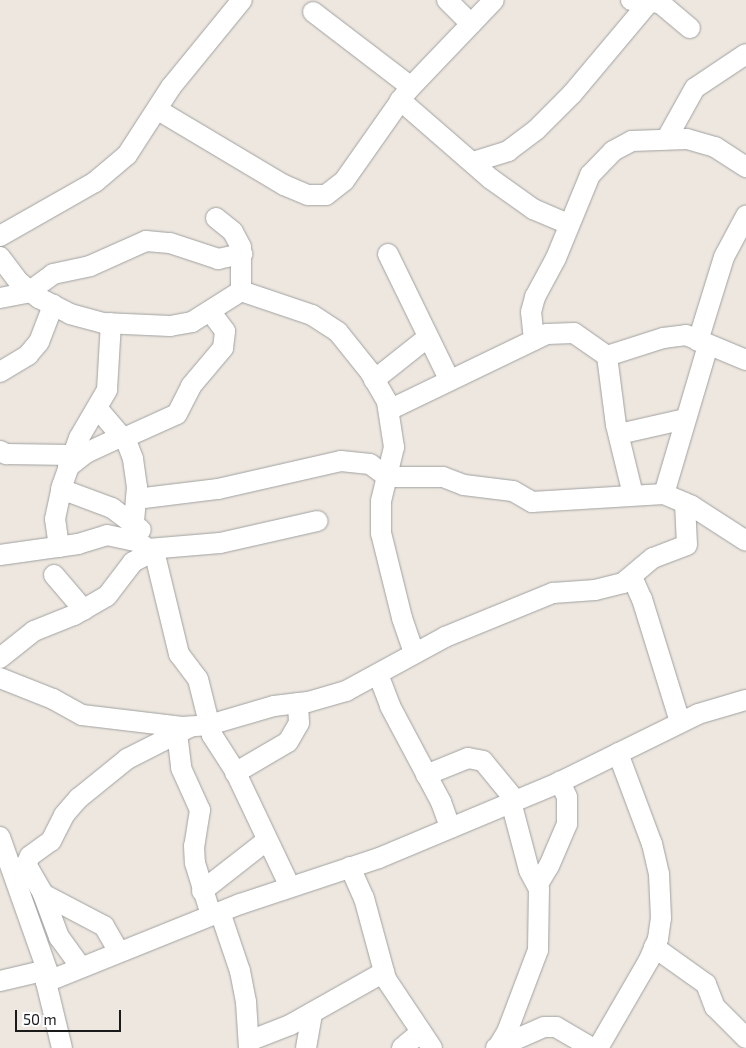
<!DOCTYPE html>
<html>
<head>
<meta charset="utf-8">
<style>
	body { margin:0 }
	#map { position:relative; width:746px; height:1048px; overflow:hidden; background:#ede7df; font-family:"Exo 2",sans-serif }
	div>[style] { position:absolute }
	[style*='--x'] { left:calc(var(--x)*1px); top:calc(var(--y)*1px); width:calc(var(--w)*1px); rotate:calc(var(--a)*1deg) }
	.roads { filter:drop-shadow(0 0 1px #a1a1a1) drop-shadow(0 0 1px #a1a1a1) }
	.minor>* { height:20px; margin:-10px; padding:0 10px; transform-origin:10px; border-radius:10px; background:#fff }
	span { translate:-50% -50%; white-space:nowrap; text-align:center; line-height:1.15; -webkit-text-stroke:4.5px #fff; paint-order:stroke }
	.scale { position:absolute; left:15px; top:1010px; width:106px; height:22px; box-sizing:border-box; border:2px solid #1a1a1a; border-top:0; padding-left:6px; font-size:15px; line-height:18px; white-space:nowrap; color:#1a1a1a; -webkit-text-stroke:4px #fff; paint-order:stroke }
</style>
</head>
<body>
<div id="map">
	<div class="roads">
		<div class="minor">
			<i style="--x:447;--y:0;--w:34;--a:45"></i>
			<i style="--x:631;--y:0;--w:29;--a:6"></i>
			<i style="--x:660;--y:3;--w:39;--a:40"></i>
			<i style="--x:313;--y:12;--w:123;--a:37.4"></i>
			<i style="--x:400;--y:100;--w:121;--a:41"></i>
			<i style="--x:491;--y:179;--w:52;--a:35.5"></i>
			<i style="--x:533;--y:209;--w:38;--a:23"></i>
			<i style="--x:158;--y:110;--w:147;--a:30.8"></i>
			<i style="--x:284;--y:185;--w:26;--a:23"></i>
			<i style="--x:308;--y:195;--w:18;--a:0"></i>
			<i style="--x:326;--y:195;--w:23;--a:-38"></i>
			<i style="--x:344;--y:181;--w:111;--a:-54.9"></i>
			<i style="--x:408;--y:90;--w:124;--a:-46.3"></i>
			<i style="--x:667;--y:138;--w:57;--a:-60.8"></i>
			<i style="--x:695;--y:88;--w:61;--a:-33.7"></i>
			<i style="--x:473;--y:162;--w:37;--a:-17"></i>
			<i style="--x:508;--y:151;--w:35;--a:-37"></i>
			<i style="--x:536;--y:130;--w:51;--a:-45"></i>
			<i style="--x:572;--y:94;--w:121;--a:-50"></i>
			<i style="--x:216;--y:218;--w:22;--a:39"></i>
			<i style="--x:233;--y:232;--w:17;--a:62"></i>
			<i style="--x:241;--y:247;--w:44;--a:90"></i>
			<i style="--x:241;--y:291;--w:75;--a:18.7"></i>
			<i style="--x:312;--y:315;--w:31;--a:33"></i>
			<i style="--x:338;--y:332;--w:51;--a:51.3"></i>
			<i style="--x:370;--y:372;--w:34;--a:60"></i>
			<i style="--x:387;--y:402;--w:46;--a:81.2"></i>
			<i style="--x:394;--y:447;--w:56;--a:103.5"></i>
			<i style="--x:381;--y:501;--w:32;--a:90"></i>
			<i style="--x:381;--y:533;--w:88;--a:76.1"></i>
			<i style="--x:402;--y:618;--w:37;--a:71"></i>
			<i style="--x:0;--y:236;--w:109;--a:-29.6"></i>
			<i style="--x:95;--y:182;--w:42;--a:-40.2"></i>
			<i style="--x:127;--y:155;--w:81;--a:-57.1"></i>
			<i style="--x:171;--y:87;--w:112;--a:-50.8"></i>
			<i style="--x:388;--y:254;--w:139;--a:64"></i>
			<i style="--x:0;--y:257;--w:31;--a:53"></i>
			<i style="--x:19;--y:282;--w:26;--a:39"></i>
			<i style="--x:39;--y:298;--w:35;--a:27"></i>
			<i style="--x:70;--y:314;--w:34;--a:15"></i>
			<i style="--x:103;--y:323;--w:67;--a:2.6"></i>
			<i style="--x:170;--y:326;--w:22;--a:-10"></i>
			<i style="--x:192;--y:322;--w:58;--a:-32.3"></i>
			<i style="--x:30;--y:291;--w:29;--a:-36"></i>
			<i style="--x:53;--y:274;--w:38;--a:-12"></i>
			<i style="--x:90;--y:266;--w:61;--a:-24.1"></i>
			<i style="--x:146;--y:241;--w:24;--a:5"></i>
			<i style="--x:170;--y:243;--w:51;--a:18.4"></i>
			<i style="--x:218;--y:259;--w:25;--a:-12"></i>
			<i style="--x:0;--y:298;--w:32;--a:-11"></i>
			<i style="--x:534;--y:340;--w:28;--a:-96"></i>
			<i style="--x:531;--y:312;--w:16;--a:-75"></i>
			<i style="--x:535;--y:297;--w:44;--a:-61.7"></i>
			<i style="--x:556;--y:258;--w:90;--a:-67.7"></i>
			<i style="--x:590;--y:175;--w:33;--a:-46"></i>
			<i style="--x:613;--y:151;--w:21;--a:-28"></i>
			<i style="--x:632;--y:141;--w:55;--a:-2.1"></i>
			<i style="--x:687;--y:139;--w:29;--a:16"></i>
			<i style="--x:715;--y:147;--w:37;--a:33"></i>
			<i style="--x:698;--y:341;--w:88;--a:-72.8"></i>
			<i style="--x:724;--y:257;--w:47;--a:-61.8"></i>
			<i style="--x:607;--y:356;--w:59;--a:-17.8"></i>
			<i style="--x:663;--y:338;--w:23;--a:-7"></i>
			<i style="--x:686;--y:335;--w:65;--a:22.6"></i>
			<i style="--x:0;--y:372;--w:33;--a:-31"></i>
			<i style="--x:28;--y:355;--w:17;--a:-50"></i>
			<i style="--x:39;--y:342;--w:40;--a:-69"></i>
			<i style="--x:374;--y:380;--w:68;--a:-38.4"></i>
			<i style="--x:98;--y:409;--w:45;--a:49.5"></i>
			<i style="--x:127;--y:443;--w:17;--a:69"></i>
			<i style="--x:133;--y:459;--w:28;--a:82"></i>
			<i style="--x:137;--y:487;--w:36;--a:95"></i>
			<i style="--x:389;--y:410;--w:175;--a:-25.7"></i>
			<i style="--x:547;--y:334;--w:27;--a:-2"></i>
			<i style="--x:574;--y:333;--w:40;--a:34.9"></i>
			<i style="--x:607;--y:356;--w:70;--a:82.6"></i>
			<i style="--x:616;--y:425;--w:72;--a:76.3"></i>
			<i style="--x:619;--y:434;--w:68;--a:-12.8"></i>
			<i style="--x:124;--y:438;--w:58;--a:-24.4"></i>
			<i style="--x:177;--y:414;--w:31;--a:-63"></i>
			<i style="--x:191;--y:386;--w:50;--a:-49.9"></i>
			<i style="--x:223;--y:348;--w:17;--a:-83"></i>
			<i style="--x:225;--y:331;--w:25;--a:-127"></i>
			<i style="--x:0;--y:451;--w:7;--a:27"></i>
			<i style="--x:6;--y:454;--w:66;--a:0.9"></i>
			<i style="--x:68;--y:467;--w:23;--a:-38"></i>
			<i style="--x:86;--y:453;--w:40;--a:-25"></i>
			<i style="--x:61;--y:489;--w:54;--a:20.4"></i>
			<i style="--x:112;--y:508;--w:36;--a:37"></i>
			<i style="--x:664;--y:494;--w:155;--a:-73.5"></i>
			<i style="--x:136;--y:499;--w:83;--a:-7"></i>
			<i style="--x:218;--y:489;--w:126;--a:-12.8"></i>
			<i style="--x:341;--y:461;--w:29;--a:6"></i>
			<i style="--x:370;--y:464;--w:21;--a:37"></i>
			<i style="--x:387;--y:477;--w:56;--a:0"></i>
			<i style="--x:443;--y:477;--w:22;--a:21"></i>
			<i style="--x:464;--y:485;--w:49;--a:7"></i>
			<i style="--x:513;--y:491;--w:22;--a:30"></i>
			<i style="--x:532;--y:502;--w:132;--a:-3.5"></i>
			<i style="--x:664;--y:494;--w:30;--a:23"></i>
			<i style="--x:692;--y:506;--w:64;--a:32.9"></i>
			<i style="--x:59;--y:547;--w:28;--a:-98"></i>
			<i style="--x:55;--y:519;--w:34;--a:-78"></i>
			<i style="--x:62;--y:486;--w:51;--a:-70.5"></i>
			<i style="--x:79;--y:438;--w:56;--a:-59.7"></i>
			<i style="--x:107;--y:390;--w:67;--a:-86.6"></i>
			<i style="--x:148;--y:549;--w:72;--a:-4.8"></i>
			<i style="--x:220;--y:543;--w:100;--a:-12.7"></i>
			<i style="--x:0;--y:555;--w:79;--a:-8"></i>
			<i style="--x:78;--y:544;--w:30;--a:-17"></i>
			<i style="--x:107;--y:535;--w:33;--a:12"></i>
			<i style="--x:139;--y:542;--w:21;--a:39"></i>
			<i style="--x:155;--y:555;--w:102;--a:76.4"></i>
			<i style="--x:179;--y:654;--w:31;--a:53"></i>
			<i style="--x:198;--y:679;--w:58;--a:76"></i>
			<i style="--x:212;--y:735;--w:43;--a:57.4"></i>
			<i style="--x:235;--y:771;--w:128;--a:64.6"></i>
			<i style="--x:54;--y:575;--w:46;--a:49.4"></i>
			<i style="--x:632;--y:577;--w:24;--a:66"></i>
			<i style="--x:642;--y:599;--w:129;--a:72.8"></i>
			<i style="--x:0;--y:658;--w:43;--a:-38.5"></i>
			<i style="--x:34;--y:631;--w:43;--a:-21.8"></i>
			<i style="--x:74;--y:615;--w:38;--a:-30"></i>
			<i style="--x:107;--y:596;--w:43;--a:-52.6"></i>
			<i style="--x:133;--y:562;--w:21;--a:-28"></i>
			<i style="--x:378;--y:674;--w:34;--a:69"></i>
			<i style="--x:390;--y:706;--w:109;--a:62"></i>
			<i style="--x:441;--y:802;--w:27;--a:70"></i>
			<i style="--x:0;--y:678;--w:57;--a:21.6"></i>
			<i style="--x:53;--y:699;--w:33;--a:29"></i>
			<i style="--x:82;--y:715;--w:101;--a:6.8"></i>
			<i style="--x:182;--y:727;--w:27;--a:-4"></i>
			<i style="--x:209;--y:725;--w:68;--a:-16.3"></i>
			<i style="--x:274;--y:706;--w:34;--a:-7"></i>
			<i style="--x:308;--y:702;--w:40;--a:-16"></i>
			<i style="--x:346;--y:691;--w:113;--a:-28.6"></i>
			<i style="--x:445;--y:637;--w:117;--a:-22.2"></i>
			<i style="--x:553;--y:593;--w:42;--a:-4.1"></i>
			<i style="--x:595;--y:590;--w:29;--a:-14"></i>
			<i style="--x:623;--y:583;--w:39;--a:-40"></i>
			<i style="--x:653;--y:558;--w:36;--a:-21"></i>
			<i style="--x:687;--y:545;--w:42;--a:-92.7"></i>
			<i style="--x:177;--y:733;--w:35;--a:83"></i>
			<i style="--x:181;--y:768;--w:46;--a:65.7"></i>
			<i style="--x:200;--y:810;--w:36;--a:99"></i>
			<i style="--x:194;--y:846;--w:17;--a:87"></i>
			<i style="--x:195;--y:863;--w:54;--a:72.9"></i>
			<i style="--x:235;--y:773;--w:61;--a:-30.3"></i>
			<i style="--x:288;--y:742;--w:22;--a:-60"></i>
			<i style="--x:299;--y:723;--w:20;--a:-93"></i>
			<i style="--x:426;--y:775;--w:45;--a:-22"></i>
			<i style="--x:468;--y:758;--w:15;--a:11"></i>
			<i style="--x:483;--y:761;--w:50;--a:50.6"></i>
			<i style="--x:0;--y:837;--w:141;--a:70.5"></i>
			<i style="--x:47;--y:970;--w:12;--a:95"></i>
			<i style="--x:46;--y:982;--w:68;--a:76.4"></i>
			<i style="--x:26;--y:864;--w:34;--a:60"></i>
			<i style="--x:43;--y:894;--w:46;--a:69.6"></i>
			<i style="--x:59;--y:937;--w:37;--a:54"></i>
			<i style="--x:350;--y:867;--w:34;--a:66"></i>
			<i style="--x:364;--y:898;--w:84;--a:74.8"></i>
			<i style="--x:386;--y:979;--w:83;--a:56.3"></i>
			<i style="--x:18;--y:884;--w:30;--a:-67"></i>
			<i style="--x:30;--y:856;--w:26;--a:-36"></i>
			<i style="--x:51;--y:841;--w:29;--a:-63"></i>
			<i style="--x:64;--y:815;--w:23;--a:-49"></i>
			<i style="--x:79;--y:798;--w:62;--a:-39.1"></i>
			<i style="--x:127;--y:759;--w:71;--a:-26.9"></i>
			<i style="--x:538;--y:884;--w:21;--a:-59"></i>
			<i style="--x:549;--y:866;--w:46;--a:-66.8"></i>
			<i style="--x:567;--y:824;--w:27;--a:-90"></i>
			<i style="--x:567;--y:797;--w:17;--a:-115"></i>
			<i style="--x:202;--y:891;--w:81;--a:-38"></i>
			<i style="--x:43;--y:894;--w:69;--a:27.7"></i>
			<i style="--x:104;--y:926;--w:30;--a:60"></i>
			<i style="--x:220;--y:912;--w:62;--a:71.3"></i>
			<i style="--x:240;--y:971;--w:32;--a:79"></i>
			<i style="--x:246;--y:1002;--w:46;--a:86.3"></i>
			<i style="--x:654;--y:947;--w:64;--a:35.4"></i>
			<i style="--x:706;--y:984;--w:25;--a:69"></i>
			<i style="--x:715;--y:1007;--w:44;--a:45"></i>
			<i style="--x:0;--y:981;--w:48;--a:-13.2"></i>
			<i style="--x:46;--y:982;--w:209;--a:-21.9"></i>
			<i style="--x:240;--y:904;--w:146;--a:-18.3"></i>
			<i style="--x:379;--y:858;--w:192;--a:-22.7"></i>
			<i style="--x:556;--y:784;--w:158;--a:-26.2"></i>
			<i style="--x:698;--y:714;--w:50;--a:-16.3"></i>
			<i style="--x:249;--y:1041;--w:44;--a:-21.3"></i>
			<i style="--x:290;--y:1025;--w:108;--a:-29.4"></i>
			<i style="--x:498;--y:1047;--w:17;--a:-59"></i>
			<i style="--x:507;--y:1032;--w:88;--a:-69.3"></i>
			<i style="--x:538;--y:950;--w:61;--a:-89.1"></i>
			<i style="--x:539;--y:889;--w:21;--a:-118"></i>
			<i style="--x:529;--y:870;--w:70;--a:-104.8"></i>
			<i style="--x:306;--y:1048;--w:36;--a:-80"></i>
			<i style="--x:402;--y:1048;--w:25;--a:-40"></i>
			<i style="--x:496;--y:1048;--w:52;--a:-23.6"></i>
			<i style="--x:544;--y:1027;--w:12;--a:0"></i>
			<i style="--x:556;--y:1027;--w:42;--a:30.3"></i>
			<i style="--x:598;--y:1048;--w:102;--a:-59.9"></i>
			<i style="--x:649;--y:960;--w:23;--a:-67"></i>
			<i style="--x:658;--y:939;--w:21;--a:-82"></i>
			<i style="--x:661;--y:918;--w:44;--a:-92.6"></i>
			<i style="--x:659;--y:874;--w:31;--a:-103"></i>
			<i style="--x:652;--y:844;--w:97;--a:-110.5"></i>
		</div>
	</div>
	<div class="scale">50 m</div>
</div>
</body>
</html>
